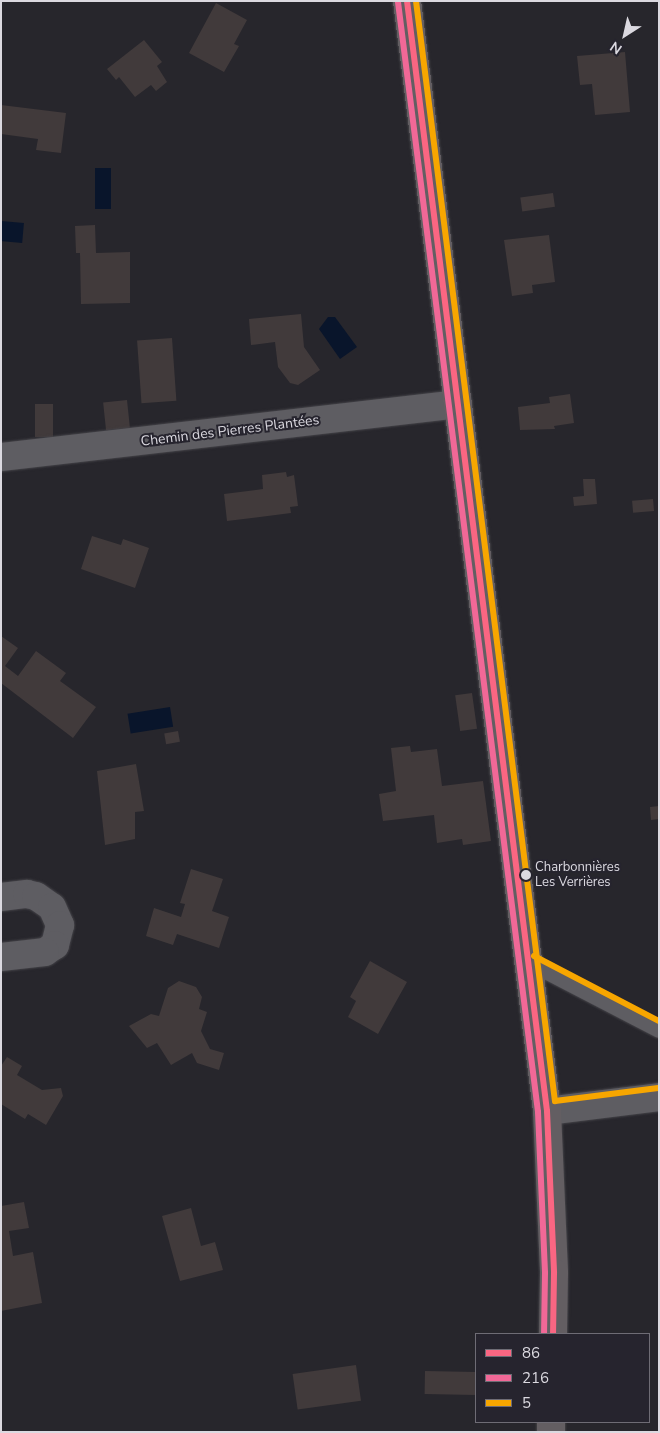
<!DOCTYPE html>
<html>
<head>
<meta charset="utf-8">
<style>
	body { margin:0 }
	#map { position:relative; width:660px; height:1433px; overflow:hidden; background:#27262c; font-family:"Nunito Sans",sans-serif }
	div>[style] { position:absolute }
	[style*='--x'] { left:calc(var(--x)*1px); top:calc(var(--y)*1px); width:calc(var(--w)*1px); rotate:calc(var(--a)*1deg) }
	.water>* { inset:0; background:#09152b; transform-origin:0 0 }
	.building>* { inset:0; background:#413a3b; transform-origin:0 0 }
	.roads { filter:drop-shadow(0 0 1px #454449) drop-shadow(0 0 1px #454449) }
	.service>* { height:14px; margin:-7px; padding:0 7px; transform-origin:7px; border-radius:7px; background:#5e5d62 }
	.minor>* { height:28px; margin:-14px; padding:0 14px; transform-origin:14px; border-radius:14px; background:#5e5d62 }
	.primary>* { height:28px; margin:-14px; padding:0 14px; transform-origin:14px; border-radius:14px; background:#635e62 }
	.bus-1>* { height:6px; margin:-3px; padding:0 3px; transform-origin:3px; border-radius:3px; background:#fa6682 }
	.bus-2>* { height:6px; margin:-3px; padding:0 3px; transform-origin:3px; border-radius:3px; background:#f16897 }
	.bus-3>* { height:6px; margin:-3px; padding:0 3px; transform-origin:3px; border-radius:3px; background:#f7a600 }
	.dots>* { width:14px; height:14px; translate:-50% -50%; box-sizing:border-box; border:2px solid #26242e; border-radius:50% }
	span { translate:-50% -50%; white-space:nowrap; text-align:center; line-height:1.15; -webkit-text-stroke:4px #26242e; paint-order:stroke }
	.bus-label { font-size:13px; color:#dbd9e0 }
	.left { translate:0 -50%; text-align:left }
	.street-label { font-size:14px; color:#dbd9e0 }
	.frame { position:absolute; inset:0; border:2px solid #dbd9e0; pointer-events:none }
	.legend { position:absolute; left:475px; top:1333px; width:175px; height:90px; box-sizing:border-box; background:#26242e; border:1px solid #6e6c75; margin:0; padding:6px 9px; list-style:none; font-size:15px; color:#dbd9e0 }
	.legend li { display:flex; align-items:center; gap:10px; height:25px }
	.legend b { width:25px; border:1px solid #6e6c75 }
	.north { position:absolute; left:600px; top:10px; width:50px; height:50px; -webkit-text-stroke:4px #26242e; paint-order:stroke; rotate:215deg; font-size:14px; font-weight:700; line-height:20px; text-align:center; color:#dbd9e0 }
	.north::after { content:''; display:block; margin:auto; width:18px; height:22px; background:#dbd9e0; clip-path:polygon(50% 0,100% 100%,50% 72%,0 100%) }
</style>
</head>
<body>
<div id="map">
	<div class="water">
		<i style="left:95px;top:168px;width:16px;height:41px"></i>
		<i style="left:1px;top:221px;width:23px;height:20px;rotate:5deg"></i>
		<i style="clip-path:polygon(328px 317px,335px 317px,357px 347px,340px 359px,319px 329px)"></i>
		<i style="left:170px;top:707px;width:20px;height:43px;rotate:81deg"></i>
	</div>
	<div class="building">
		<i style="clip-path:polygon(216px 3px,247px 20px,234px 44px,239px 46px,224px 72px,189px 53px)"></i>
		<i style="clip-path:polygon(144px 40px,162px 62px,157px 66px,167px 82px,156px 91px,151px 85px,135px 97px,119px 77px,116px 80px,107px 69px)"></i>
		<i style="clip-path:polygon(625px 52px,630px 112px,595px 115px,592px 84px,580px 85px,577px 56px)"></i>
		<i style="clip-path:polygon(1px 105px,66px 113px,61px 153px,36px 150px,38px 139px,1px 134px)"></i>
		<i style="left:553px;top:193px;width:14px;height:33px;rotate:82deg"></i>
		<i style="clip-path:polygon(95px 225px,96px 253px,130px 252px,130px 303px,81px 304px,80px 253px,76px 253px,75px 226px)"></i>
		<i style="clip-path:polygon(549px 235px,555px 282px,532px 285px,533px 293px,512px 296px,504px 240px)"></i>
		<i style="clip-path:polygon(301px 314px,304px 347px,320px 370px,298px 385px,290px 383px,278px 367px,275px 342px,251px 345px,249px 319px)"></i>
		<i style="left:172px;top:338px;width:63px;height:35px;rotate:86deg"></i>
		<i style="clip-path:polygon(570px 394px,574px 423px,554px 426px,555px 429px,520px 430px,518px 407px,550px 403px,549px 397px)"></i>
		<i style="left:127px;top:400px;width:28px;height:24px;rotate:84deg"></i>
		<i style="left:35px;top:404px;width:18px;height:33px"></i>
		<i style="clip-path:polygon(286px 472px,287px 477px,294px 475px,298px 506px,290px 507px,291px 513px,227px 521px,224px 494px,263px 489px,262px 475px)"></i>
		<i style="clip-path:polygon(583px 479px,595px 479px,597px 504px,574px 506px,573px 497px,584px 496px)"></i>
		<i style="left:653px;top:499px;width:12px;height:21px;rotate:85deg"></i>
		<i style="clip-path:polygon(92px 536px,121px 545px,123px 539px,149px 548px,135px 588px,81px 569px)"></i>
		<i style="clip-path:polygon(1px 636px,18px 648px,5px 666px,18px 676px,36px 651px,66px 673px,60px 681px,96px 707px,73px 738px,1px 683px)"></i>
		<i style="left:472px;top:693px;width:36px;height:17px;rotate:82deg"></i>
		<i style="left:178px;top:731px;width:11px;height:14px;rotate:80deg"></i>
		<i style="clip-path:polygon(410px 746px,411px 752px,437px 749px,442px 786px,483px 781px,491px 841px,463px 845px,462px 839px,437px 843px,434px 815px,383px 821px,379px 794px,396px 791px,391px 748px)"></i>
		<i style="clip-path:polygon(136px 764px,144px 811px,135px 812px,135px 839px,105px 845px,97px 771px)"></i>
		<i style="clip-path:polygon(659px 806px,659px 819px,651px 820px,650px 807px)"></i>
		<i style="clip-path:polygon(191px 869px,223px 879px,212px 911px,229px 917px,219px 948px,177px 934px,173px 945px,146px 936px,154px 908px,181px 917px,185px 904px,180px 903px)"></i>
		<i style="clip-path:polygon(370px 961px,407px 982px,378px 1034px,348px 1017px,356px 1001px,350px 997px)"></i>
		<i style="clip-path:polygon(179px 981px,196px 987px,202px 997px,199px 1009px,207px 1012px,201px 1031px,210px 1049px,224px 1053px,219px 1070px,197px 1063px,192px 1053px,171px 1065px,157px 1043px,147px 1048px,129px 1026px,151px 1014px,159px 1016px,168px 988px)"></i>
		<i style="clip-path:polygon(7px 1057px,22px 1066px,17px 1075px,42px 1090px,61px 1088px,63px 1096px,46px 1125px,28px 1114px,25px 1119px,1px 1104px,1px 1066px)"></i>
		<i style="clip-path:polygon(24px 1202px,29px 1228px,9px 1231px,13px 1256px,33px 1252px,42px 1303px,1px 1311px,1px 1206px)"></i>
		<i style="clip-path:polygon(191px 1208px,201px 1246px,215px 1242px,223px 1270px,180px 1281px,162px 1216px)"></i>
		<i style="left:356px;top:1365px;width:36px;height:64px;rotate:82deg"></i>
		<i style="left:425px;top:1371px;width:51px;height:23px;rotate:1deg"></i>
	</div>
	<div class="roads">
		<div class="service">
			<i style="--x:530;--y:964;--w:145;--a:27.4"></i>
		</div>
		<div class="minor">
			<i style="--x:1;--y:457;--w:460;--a:-6.6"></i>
			<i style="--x:1;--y:897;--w:26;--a:-7"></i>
			<i style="--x:27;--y:894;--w:9;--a:13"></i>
			<i style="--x:36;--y:896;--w:19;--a:35"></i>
			<i style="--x:52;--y:907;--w:20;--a:66"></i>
			<i style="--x:60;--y:925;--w:21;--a:104"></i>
			<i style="--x:55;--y:945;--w:12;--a:145"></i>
			<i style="--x:45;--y:952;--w:44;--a:173.5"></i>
			<i style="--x:547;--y:1111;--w:113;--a:-7.1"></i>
		</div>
		<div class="primary">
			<i style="--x:407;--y:1;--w:1119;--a:82.81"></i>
			<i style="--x:547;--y:1111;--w:162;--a:87.5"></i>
			<i style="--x:554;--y:1273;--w:61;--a:90.9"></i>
			<i style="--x:551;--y:1432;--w:10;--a:-90"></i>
		</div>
	</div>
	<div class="bus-1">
		<i style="--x:407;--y:1;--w:1119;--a:82.81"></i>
		<i style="--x:547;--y:1111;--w:162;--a:87.5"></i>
		<i style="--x:554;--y:1273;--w:61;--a:90.9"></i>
	</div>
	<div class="bus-2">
		<i style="--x:398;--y:2;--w:1119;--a:82.81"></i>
		<i style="--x:538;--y:1112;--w:161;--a:87.5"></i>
		<i style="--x:545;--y:1273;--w:61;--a:90.9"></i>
	</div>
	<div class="bus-3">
		<i style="--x:416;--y:1;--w:1109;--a:82.8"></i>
		<i style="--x:555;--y:1101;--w:104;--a:-7.2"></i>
		<i style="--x:534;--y:956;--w:141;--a:27.5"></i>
	</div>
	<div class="dots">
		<i style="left:526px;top:875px;background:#dbd9e0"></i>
	</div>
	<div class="bus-label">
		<span class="left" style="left:535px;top:875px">Charbonnières<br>Les Verrières</span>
	</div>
	<div class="street-label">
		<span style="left:230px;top:431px;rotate:-7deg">Chemin des Pierres Plantées</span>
	</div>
	<div class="frame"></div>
	<ul class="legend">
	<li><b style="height:6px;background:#fa6682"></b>86</li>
	<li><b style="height:6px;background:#f16897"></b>216</li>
	<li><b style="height:6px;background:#f7a600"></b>5</li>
	</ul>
	<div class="north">N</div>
</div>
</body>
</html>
